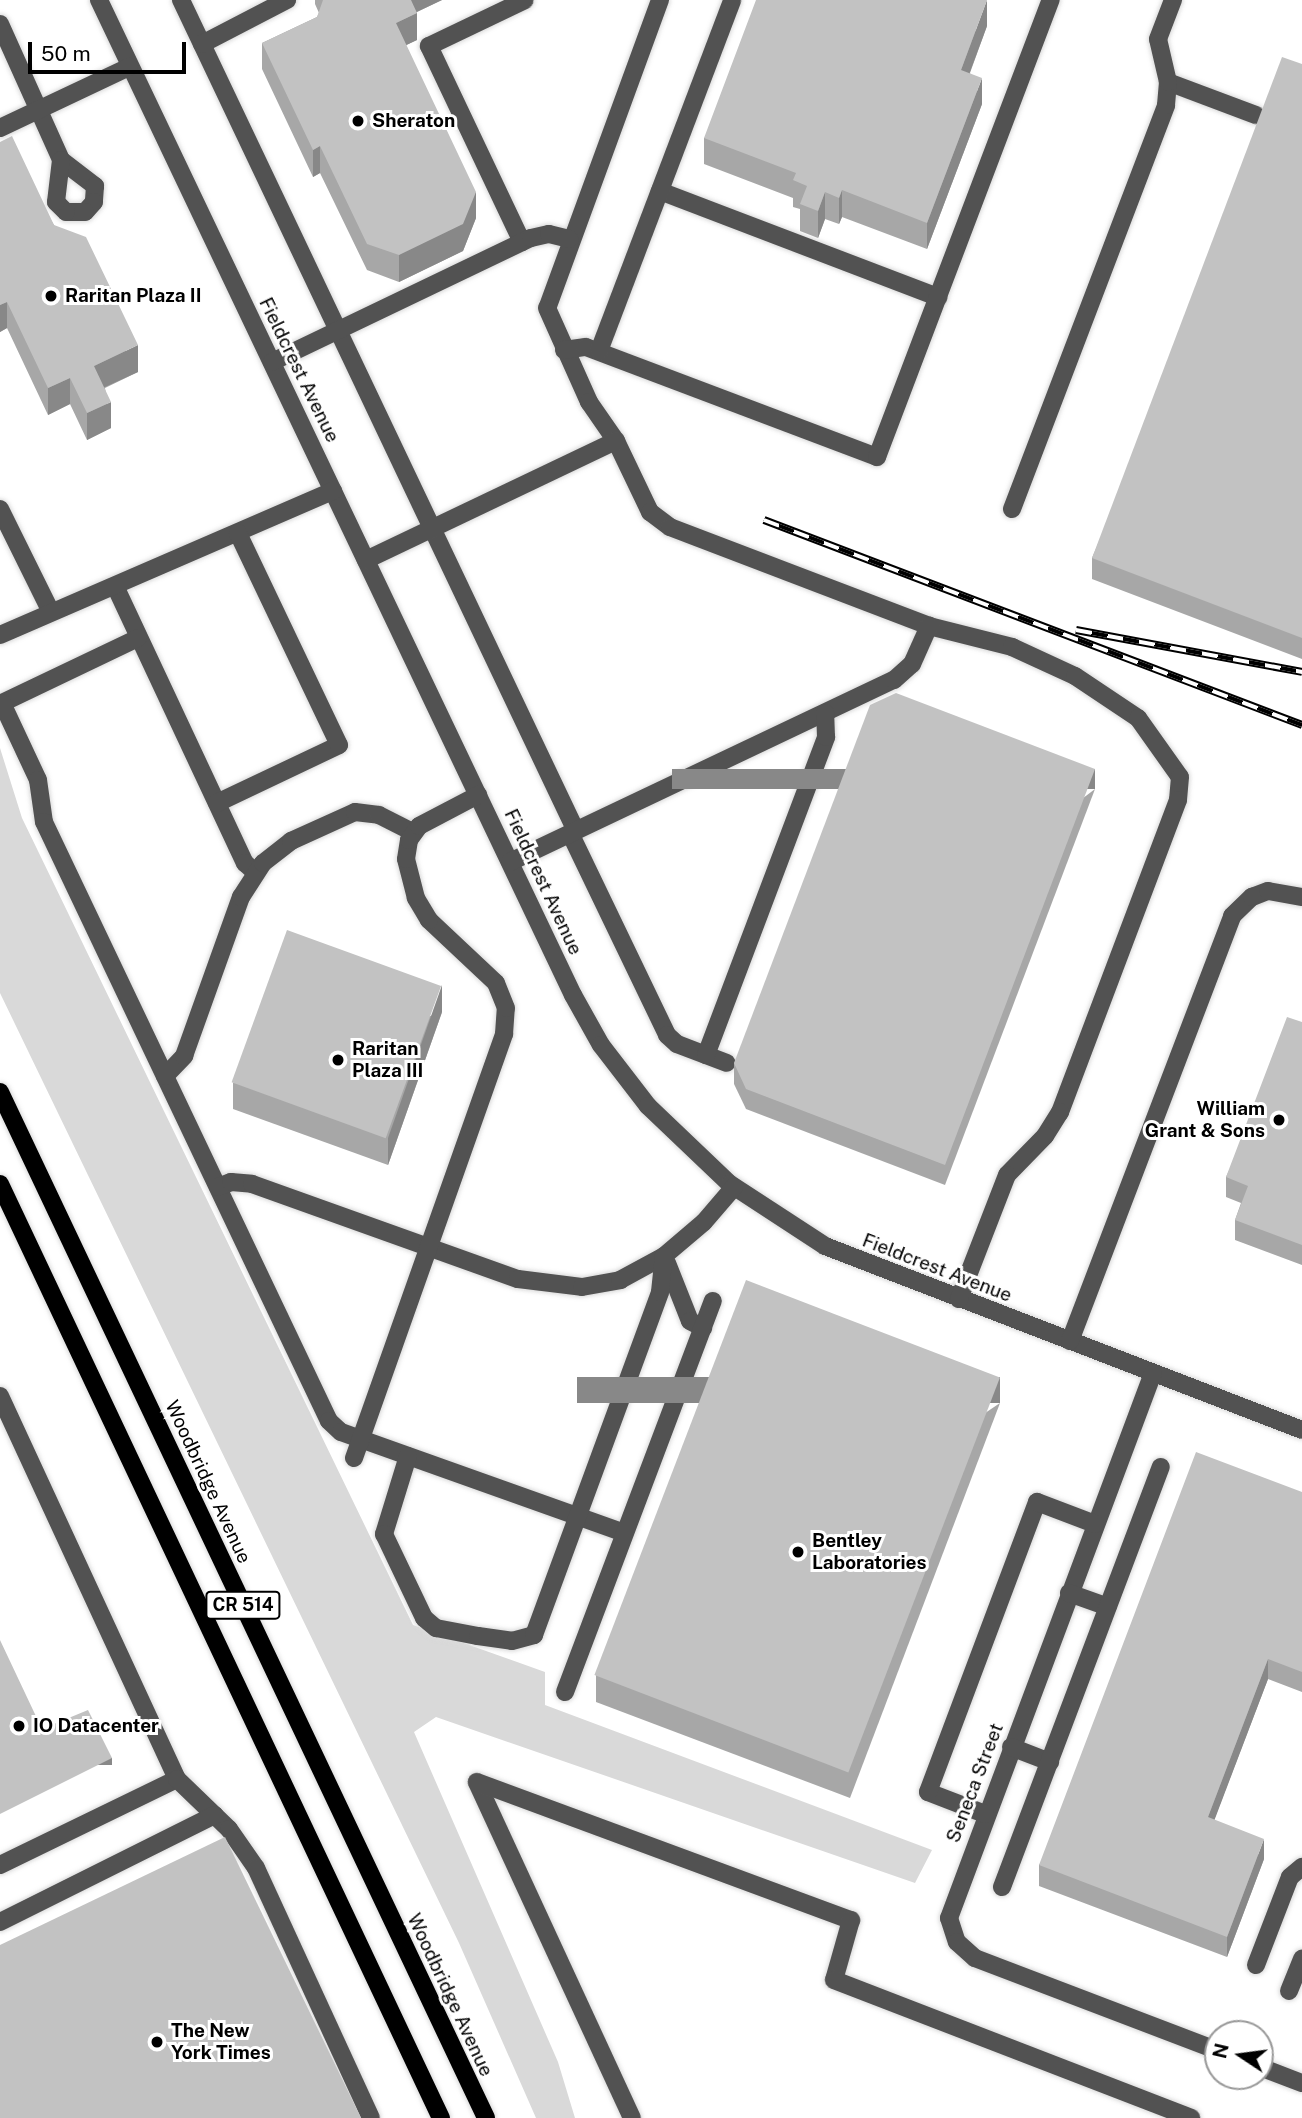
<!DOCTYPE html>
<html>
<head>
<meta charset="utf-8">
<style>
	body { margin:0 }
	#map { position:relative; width:1302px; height:2118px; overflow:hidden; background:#fff; font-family:"Public Sans",sans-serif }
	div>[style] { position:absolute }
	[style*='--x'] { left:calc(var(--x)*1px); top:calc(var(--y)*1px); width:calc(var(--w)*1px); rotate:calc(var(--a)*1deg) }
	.green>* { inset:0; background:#d9d9d9 }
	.roads { filter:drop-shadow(0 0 2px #dbdbdb) drop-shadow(0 0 2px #dbdbdb) }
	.minor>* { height:18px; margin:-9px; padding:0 9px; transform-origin:9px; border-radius:9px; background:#525252 }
	.major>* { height:18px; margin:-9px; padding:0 9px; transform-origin:9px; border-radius:9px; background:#000 }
	.rail>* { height:8px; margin-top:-4px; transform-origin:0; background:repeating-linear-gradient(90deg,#fff 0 16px,#000 0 32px); box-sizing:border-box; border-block:2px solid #000 }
	.wall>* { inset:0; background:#a7a7a7 }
	.shaded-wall>* { inset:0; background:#888; transform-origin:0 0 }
	.building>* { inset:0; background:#c2c2c2; transform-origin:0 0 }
	.dots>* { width:19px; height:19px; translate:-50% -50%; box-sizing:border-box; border:4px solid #fff; border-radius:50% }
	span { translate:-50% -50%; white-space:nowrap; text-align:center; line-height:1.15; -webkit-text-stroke:6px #fff; paint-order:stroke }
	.shield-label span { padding:2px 5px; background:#fff; border:2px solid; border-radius:5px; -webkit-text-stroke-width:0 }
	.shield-label { font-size:18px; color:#000; font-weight:700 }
	.poi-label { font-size:19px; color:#000; font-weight:700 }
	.left { translate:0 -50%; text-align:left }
	.right { translate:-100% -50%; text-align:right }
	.street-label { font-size:19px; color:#000 }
	.north { position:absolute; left:1204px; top:2020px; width:70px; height:70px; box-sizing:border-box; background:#fff; border:2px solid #999; border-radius:50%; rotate:283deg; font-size:19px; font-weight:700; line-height:28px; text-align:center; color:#000 }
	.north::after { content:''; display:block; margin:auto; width:24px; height:32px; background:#000; clip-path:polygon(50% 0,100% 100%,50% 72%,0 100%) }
	.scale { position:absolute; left:28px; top:42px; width:158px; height:32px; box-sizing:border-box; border:4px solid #000; border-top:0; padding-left:9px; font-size:21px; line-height:24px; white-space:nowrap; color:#000; -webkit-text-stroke:5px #fff; paint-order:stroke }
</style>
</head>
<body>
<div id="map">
	<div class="green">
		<i style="clip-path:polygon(0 748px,22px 818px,413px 1625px,545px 1672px,545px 1705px,932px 1850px,915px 1883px,436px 1717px,414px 1732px,558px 2062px,575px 2118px,536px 2118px,459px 1943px,0 993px)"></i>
	</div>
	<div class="roads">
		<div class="minor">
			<i style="--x:99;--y:0;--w:1102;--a:64.53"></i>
			<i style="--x:573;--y:995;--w:57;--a:60.8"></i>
			<i style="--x:601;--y:1045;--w:77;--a:52.4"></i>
			<i style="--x:648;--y:1106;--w:113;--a:43.6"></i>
			<i style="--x:730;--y:1184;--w:113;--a:33.1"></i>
			<i style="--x:825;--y:1246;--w:511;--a:21.09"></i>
			<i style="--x:181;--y:0;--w:920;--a:64.58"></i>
			<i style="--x:660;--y:0;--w:328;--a:110.1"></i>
			<i style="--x:547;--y:308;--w:103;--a:65.9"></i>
			<i style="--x:589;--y:402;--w:47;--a:55.3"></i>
			<i style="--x:616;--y:441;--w:79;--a:64.4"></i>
			<i style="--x:650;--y:512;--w:25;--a:37"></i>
			<i style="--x:670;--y:527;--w:277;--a:20.9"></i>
			<i style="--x:929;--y:626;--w:86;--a:14.2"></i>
			<i style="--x:1012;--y:647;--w:69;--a:24.7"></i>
			<i style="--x:1075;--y:676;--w:76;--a:33.7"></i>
			<i style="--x:1138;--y:718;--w:72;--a:54.6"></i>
			<i style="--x:1180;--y:777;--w:23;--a:95"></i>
			<i style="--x:1178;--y:800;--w:334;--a:110.7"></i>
			<i style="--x:1060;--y:1112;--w:28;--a:122"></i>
			<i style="--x:1045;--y:1136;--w:54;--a:134.3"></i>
			<i style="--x:1007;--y:1175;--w:133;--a:111.2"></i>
			<i style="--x:0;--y:24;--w:149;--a:65.8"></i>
			<i style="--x:202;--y:44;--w:96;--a:-27.4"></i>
			<i style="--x:1168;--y:82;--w:94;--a:20.6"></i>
			<i style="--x:0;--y:128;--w:143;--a:-25.3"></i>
			<i style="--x:61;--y:160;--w:43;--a:37.4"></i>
			<i style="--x:95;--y:186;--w:16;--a:94"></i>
			<i style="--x:94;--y:202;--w:13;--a:132"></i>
			<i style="--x:85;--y:212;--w:19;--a:180"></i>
			<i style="--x:66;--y:212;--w:14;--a:-135"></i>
			<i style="--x:56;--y:202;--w:42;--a:-83.2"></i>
			<i style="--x:660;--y:191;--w:298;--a:20.9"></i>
			<i style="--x:522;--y:242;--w:217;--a:-115.4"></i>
			<i style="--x:429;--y:46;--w:106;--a:-25.6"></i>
			<i style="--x:564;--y:350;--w:22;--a:-8"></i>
			<i style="--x:586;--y:347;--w:311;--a:20.7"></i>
			<i style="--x:877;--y:457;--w:489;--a:-69.2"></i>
			<i style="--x:599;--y:351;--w:375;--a:-69.2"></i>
			<i style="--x:272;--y:362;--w:287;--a:-25.6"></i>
			<i style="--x:531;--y:238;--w:18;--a:-13"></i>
			<i style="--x:549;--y:234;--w:21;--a:14"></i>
			<i style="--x:0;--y:509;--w:115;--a:63.7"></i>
			<i style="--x:1012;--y:509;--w:432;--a:-69.1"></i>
			<i style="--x:1166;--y:105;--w:23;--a:-85"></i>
			<i style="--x:1168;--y:82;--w:44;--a:-103.1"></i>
			<i style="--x:1158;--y:39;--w:42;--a:-69"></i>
			<i style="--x:366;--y:560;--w:277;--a:-25.5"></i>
			<i style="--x:116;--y:588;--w:304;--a:64.9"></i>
			<i style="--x:245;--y:863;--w:13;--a:42"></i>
			<i style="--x:0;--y:635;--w:363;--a:-23.4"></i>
			<i style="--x:138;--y:638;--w:151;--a:154.5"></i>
			<i style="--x:2;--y:703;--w:85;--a:64.9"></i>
			<i style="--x:38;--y:780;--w:42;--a:81.9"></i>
			<i style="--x:44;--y:822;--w:663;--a:64.56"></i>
			<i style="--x:329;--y:1421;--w:16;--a:43"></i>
			<i style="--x:341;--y:1432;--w:301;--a:19.6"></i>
			<i style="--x:217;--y:803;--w:135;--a:-25.4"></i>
			<i style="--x:339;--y:745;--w:235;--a:-115.5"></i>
			<i style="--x:570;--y:833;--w:224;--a:64.3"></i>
			<i style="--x:667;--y:1035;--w:13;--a:42"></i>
			<i style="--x:677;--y:1044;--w:53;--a:20.8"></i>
			<i style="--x:510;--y:862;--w:425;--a:-25.4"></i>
			<i style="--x:894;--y:680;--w:24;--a:-42"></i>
			<i style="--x:912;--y:664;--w:42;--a:-65.9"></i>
			<i style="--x:706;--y:1055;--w:340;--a:-69.3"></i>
			<i style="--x:826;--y:737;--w:24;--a:-92"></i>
			<i style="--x:165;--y:1076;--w:28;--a:-46"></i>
			<i style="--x:184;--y:1056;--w:169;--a:-70.3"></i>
			<i style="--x:241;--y:897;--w:40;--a:-57.1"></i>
			<i style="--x:263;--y:863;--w:36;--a:-38"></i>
			<i style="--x:291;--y:841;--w:70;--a:-24.4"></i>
			<i style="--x:355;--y:812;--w:24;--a:7"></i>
			<i style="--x:379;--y:815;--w:38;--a:27"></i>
			<i style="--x:218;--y:1187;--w:14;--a:-21"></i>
			<i style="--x:231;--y:1182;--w:21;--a:5"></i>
			<i style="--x:252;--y:1184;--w:282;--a:19.7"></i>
			<i style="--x:518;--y:1279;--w:64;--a:7.1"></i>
			<i style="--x:582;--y:1287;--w:39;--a:-10"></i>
			<i style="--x:620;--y:1280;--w:50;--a:-28.6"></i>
			<i style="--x:664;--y:1256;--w:52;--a:-40.4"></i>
			<i style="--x:704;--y:1222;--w:46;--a:-49.4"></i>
			<i style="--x:667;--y:1263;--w:62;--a:68.4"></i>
			<i style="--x:690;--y:1321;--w:15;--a:28"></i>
			<i style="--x:1070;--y:1341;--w:455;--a:-69.1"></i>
			<i style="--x:1232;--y:916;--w:28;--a:-44"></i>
			<i style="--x:1252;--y:897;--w:17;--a:-21"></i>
			<i style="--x:1268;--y:891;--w:35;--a:10"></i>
			<i style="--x:1153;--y:1373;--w:582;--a:110.52"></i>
			<i style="--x:949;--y:1918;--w:25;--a:72"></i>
			<i style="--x:957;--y:1942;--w:24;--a:42"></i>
			<i style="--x:975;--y:1958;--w:260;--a:20.9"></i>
			<i style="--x:0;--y:1396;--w:422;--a:65.2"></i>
			<i style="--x:177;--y:1779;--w:197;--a:154.1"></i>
			<i style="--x:408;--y:1456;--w:82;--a:107.1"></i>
			<i style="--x:384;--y:1534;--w:93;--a:64.5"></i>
			<i style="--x:424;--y:1618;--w:16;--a:40"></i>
			<i style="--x:436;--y:1628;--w:43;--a:10.8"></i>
			<i style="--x:478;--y:1636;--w:34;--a:8"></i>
			<i style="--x:512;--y:1641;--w:23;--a:-15"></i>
			<i style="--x:534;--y:1635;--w:365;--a:-69.8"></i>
			<i style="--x:660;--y:1292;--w:36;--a:-84"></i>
			<i style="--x:354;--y:1458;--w:450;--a:-70.5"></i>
			<i style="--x:504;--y:1034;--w:26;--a:-86"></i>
			<i style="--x:506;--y:1008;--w:27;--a:-112"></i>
			<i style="--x:496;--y:983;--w:92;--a:-136.8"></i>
			<i style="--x:429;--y:920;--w:26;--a:-121"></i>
			<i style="--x:416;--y:898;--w:40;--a:-104.4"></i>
			<i style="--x:406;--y:859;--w:19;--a:-81"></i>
			<i style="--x:409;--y:840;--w:17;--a:-54"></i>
			<i style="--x:419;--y:826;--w:67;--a:-27.7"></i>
			<i style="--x:1069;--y:1593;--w:41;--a:19.7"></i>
			<i style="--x:565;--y:1692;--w:418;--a:-69.3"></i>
			<i style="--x:1011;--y:1747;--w:42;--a:21"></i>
			<i style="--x:177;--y:1779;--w:72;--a:43.9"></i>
			<i style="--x:229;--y:1829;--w:47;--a:55.3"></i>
			<i style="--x:256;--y:1868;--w:275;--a:65.3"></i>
			<i style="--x:985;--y:1814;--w:61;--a:-158.9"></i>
			<i style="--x:928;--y:1792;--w:310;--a:-69.4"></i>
			<i style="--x:1037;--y:1502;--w:62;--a:20.8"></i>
			<i style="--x:1002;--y:1887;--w:449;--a:-69.3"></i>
			<i style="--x:0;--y:1922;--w:240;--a:-26.5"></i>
			<i style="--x:1256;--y:1965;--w:94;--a:-68.9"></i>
			<i style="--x:1290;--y:1877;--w:16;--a:-40"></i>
			<i style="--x:1289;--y:1991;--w:35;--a:-68"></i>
			<i style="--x:1260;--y:2067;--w:45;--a:20.9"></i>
			<i style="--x:632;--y:2118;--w:370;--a:-114.8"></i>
			<i style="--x:477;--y:1782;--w:399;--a:20.3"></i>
			<i style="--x:851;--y:1920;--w:62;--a:105.8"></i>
			<i style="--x:834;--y:1980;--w:383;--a:21.1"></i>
		</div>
		<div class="major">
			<i style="--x:0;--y:1092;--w:1135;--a:64.65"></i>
			<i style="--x:0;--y:1184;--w:1033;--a:64.73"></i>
		</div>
	</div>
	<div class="rail">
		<i style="--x:764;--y:520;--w:576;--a:20.86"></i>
		<i style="--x:1076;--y:630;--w:230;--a:10.5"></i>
	</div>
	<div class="wall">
		<i style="clip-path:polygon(315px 0,442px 0,417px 12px,417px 40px,406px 45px,476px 218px,463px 251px,399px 282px,367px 270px,320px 173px,313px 177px,262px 69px,262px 43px,317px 17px,319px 13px,315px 4px)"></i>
		<i style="clip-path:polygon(987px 26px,970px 73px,982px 104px,927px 249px,842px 217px,839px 224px,825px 219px,818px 238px,800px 231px,800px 209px,793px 207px,793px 198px,704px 164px,704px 138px)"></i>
		<i style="clip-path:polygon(1302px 64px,1302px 659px,1092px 579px,1092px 558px)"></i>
		<i style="clip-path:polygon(0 142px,54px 225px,138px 372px,105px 388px,111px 428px,87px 440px,70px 404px,48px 415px,7px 328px,0 332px)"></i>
		<i style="clip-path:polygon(1095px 789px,945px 1185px,746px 1109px,734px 1084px,734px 1063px)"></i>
		<i style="clip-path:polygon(442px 1012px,388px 1165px,233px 1109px,233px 1083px)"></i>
		<i style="clip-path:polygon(1302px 1022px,1302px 1265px,1235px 1240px,1235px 1220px,1241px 1203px,1226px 1197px,1226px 1177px)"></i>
		<i style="clip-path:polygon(1000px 1403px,850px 1798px,596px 1702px,596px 1675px)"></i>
		<i style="clip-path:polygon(1302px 1492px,1302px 1692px,1268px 1679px,1214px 1820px,1264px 1859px,1227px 1957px,1039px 1886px,1039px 1865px)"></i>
	</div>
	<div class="shaded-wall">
		<i style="clip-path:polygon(406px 0,442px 0,406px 17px)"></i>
		<i style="clip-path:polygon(987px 0,987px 26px,961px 96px,961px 70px)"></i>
		<i style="clip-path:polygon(417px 13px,417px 40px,396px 50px,396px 23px)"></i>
		<i style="clip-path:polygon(982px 78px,982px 104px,927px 249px,927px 223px)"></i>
		<i style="clip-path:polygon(320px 146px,320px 173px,313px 177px,313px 150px)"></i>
		<i style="clip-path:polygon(842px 190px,842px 217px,839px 224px,839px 198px)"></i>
		<i style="clip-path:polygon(476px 192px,476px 218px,463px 251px,399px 282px,399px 255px)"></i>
		<i style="clip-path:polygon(825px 192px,825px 219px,818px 238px,818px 211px)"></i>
		<i style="clip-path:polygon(7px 302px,7px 328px,0 332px,0 305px)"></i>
		<i style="clip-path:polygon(138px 345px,138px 372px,94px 392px,94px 366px)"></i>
		<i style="clip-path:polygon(70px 378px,70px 404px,48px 415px,48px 388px)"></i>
		<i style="clip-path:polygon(111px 402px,111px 428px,87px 440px,87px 413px)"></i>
		<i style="left:1095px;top:769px;width:20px;height:423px;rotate:90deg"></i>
		<i style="clip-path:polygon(442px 985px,442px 1012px,388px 1165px,388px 1138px)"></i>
		<i style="left:1000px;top:1377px;width:26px;height:423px;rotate:90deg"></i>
		<i style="clip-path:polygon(1268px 1659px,1268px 1679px,1208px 1837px,1208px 1817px)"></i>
		<i style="left:112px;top:1758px;width:7px;height:125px;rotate:90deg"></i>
		<i style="clip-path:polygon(1264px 1839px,1264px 1859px,1227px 1957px,1227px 1937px)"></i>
	</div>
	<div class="building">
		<i style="clip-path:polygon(323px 0,411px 0,417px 13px,396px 23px,476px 192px,463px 224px,399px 255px,367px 244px,320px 146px,313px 150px,262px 43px,317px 17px)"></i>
		<i style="clip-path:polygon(756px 0,987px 0,961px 70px,982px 78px,927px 223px,842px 190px,839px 198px,825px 192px,818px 211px,800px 204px,807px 186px,793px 180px,796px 173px,704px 138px)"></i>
		<i style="clip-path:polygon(1282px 57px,1302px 64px,1302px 638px,1092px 558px)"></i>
		<i style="clip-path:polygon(12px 136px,54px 225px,86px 237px,138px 345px,94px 366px,111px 402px,87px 413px,70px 378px,48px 388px,7px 302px,0 305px,0 142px)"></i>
		<i style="clip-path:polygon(896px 693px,1095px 769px,945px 1165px,746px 1089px,734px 1063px,870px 705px)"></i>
		<i style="left:287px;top:930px;width:164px;height:162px;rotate:20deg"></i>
		<i style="clip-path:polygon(1287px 1017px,1302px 1022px,1302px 1245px,1235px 1220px,1248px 1186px,1226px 1177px)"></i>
		<i style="left:746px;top:1280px;width:272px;height:423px;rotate:21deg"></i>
		<i style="clip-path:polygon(1196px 1452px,1302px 1492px,1302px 1672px,1268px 1659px,1208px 1817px,1264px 1839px,1227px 1937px,1039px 1865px)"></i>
		<i style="clip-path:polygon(0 1640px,42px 1729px,88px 1710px,112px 1758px,0 1814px)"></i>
		<i style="clip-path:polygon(225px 1837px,361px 2118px,0 2118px,0 1945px)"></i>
	</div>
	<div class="dots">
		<i style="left:358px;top:121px;background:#000"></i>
		<i style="left:51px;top:296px;background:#000"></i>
		<i style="left:338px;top:1060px;background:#000"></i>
		<i style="left:1279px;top:1120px;background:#000"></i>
		<i style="left:798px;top:1552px;background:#000"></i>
		<i style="left:19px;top:1726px;background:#000"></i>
		<i style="left:157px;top:2042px;background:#000"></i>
	</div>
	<div class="shield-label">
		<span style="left:243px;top:1605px">CR 514</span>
	</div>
	<div class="poi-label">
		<span class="left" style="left:372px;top:121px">Sheraton</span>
		<span class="left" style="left:65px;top:296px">Raritan Plaza II</span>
		<span class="left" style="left:352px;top:1060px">Raritan<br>Plaza III</span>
		<span class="right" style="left:1265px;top:1120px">William<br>Grant &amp; Sons</span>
		<span class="left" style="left:812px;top:1552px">Bentley<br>Laboratories</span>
		<span class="left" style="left:33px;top:1726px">IO Datacenter</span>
		<span class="left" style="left:171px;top:2042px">The New<br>York Times</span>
	</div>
	<div class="street-label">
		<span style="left:299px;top:370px;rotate:64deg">Fieldcrest Avenue</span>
		<span style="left:543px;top:882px;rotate:65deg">Fieldcrest Avenue</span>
		<span style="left:937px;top:1268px;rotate:21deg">Fieldcrest Avenue</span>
		<span style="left:208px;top:1482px;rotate:65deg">Woodbridge Avenue</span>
		<span style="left:975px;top:1783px;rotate:-69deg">Seneca Street</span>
		<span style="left:450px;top:1995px;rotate:65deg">Woodbridge Avenue</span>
	</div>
	<div class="north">N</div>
	<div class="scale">50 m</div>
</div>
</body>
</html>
